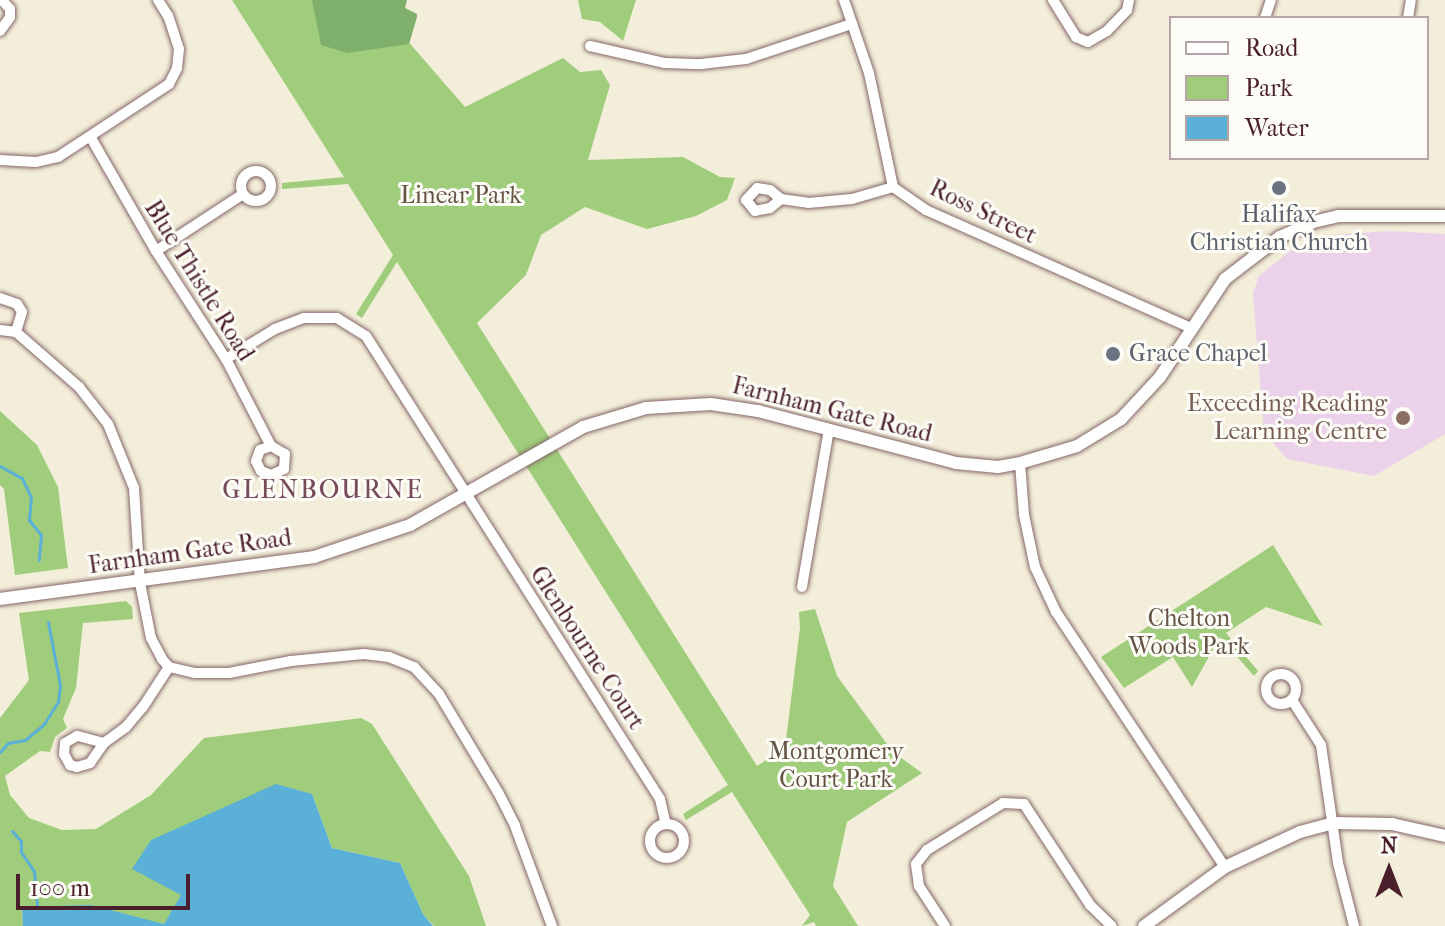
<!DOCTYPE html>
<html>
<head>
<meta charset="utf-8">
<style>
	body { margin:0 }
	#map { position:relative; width:1445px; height:926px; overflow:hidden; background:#f3eeda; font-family:"IM FELL French Canon",serif }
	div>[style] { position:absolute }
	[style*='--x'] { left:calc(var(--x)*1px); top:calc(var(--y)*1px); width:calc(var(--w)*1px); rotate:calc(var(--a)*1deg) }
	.built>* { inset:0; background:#ecd1ea }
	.green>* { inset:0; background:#9fcd7b }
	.forest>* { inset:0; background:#7fb06b }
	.water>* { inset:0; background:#5bb0d7 }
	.stream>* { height:3px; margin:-1.5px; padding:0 1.5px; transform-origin:1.5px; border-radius:1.5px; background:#5bb0d7 }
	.roads { filter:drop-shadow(0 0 2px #856768) drop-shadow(0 0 2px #856768) }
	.minor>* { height:10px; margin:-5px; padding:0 5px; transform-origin:5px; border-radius:5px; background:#fff }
	.minor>.ring { margin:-5px; padding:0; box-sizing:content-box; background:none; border:10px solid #fff; border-radius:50% }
	.tertiary>* { height:12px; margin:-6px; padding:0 6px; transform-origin:6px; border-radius:6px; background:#fff }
	.dots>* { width:22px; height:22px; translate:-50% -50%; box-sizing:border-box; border:4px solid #fdfcf7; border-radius:50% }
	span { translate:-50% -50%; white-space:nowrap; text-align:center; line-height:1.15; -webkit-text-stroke:6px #fdfcf7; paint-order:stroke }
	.park-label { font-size:24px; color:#645343 }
	.street-label { font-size:24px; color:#4a1f2b }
	.worship-label { font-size:24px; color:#5b616d }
	.left { translate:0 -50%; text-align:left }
	.education-label { font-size:24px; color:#785e54 }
	.right { translate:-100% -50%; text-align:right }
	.neighbourhood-label { font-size:26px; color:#784b5a; letter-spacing:2px }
	.legend { position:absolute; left:1169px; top:16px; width:260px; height:144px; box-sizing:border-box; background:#fdfcf7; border:2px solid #b5a4a5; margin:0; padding:10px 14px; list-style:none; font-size:24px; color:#4a1f2b }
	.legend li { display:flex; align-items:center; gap:16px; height:40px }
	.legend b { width:40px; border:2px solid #b5a4a5 }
	.north { position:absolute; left:1349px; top:830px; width:80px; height:80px; -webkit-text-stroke:6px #fdfcf7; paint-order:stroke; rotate:0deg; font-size:22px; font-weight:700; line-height:32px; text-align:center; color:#4a1f2b }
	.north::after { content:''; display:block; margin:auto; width:28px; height:36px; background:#4a1f2b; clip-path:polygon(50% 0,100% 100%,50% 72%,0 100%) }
	.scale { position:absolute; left:16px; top:874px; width:174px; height:36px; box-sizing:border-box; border:4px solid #4a1f2b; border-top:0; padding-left:10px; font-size:24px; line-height:28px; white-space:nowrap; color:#4a1f2b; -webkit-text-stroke:6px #fdfcf7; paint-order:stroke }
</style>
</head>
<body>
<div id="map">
	<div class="built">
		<i style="clip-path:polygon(1391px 231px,1445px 234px,1445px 434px,1374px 476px,1287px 459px,1264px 432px,1253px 293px,1259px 276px,1290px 251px,1330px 235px)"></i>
	</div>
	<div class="green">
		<i style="clip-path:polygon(232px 0,372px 0,465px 107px,563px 58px,580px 72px,601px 70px,610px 85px,588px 160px,683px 157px,720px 177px,735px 178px,727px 200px,696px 216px,647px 229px,585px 207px,541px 235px,526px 275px,477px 323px,757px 766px,785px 748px,800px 628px,799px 612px,815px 609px,837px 676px,893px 752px,922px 773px,847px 822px,833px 886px,858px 926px,816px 926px,814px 922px,802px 926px,810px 915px,732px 792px,686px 820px,683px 814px,728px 785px,397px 262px,362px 318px,356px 314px,393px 255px,348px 184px,282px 189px,282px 183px,344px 177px)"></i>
		<i style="clip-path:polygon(578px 0,636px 0,623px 41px,600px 22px,582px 19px)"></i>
		<i style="clip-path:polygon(0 411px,37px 445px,58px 487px,68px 568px,15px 575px,4px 489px,0 485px)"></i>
		<i style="clip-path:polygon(1273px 545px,1323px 626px,1266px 607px,1226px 633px,1258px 671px,1254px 676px,1220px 637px,1192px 687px,1173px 657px,1124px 688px,1101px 657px)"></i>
		<i style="clip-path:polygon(126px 601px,132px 607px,133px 619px,83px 623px,76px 688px,63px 719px,67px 728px,55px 737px,50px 752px,40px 751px,5px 776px,10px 795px,29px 818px,62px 830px,96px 829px,151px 795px,204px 738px,361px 718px,372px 724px,469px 876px,486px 926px,434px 926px,423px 914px,400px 863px,332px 848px,312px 794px,182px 895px,164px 924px,22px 907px,23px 926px,0 926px,0 718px,29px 680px,19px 613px)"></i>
	</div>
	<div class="forest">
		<i style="clip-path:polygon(312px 0,407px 0,405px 8px,417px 14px,417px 17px,409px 44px,347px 53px,321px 45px)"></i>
	</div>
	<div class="water">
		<i style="clip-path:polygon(276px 784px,312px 794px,332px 848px,400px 863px,423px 914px,433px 926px,23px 926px,22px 907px,91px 905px,164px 924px,181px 895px,132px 869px,151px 840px)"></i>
	</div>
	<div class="stream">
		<i style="--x:0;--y:466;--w:25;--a:29"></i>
		<i style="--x:22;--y:478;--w:21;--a:65"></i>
		<i style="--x:31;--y:497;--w:23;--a:95"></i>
		<i style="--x:29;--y:520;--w:19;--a:51"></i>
		<i style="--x:41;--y:535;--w:25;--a:95"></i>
		<i style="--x:0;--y:752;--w:12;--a:-48"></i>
		<i style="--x:8;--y:743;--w:17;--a:-10"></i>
		<i style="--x:25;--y:740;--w:25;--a:-40"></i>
		<i style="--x:44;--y:724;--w:26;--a:-58"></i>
		<i style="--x:58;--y:702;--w:17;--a:-83"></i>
		<i style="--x:60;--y:685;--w:64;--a:-100.8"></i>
		<i style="--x:12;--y:831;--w:13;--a:48"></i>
		<i style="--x:21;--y:841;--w:11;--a:90"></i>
		<i style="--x:21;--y:852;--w:23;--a:56"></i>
		<i style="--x:34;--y:871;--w:35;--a:85"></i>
	</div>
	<div class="roads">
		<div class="minor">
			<i style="--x:844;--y:0;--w:77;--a:71.1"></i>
			<i style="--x:869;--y:73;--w:116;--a:78.1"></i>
			<i style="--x:893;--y:187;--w:40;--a:34.9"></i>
			<i style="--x:926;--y:210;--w:290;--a:24"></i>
			<i style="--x:1053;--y:0;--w:44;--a:58.1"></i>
			<i style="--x:1076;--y:37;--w:13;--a:23"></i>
			<i style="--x:1088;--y:42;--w:22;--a:-30"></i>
			<i style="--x:1107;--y:31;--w:29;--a:-46"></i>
			<i style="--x:1127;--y:10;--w:10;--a:-79"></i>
			<i style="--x:1265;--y:18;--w:19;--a:-72"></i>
			<i style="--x:1408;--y:18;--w:18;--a:-81"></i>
			<i style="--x:0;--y:31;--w:17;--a:-54"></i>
			<i style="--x:10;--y:17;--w:8;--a:-90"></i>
			<i style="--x:10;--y:9;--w:12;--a:-132"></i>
			<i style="--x:590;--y:46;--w:77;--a:12.8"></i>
			<i style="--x:665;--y:63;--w:36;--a:2"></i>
			<i style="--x:701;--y:64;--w:45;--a:-6.3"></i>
			<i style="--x:746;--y:59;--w:112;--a:-18.3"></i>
			<i style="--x:91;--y:138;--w:130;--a:60.1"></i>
			<i style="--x:156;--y:251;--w:129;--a:57.1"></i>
			<i style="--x:226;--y:359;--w:98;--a:62.7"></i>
			<i style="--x:271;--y:446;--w:16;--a:30"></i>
			<i style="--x:285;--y:454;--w:15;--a:94"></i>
			<i style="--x:284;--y:469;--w:14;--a:155"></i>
			<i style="--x:271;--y:475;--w:11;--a:-158"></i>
			<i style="--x:261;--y:471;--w:11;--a:-117"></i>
			<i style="--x:256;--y:461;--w:12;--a:-70"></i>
			<i style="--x:260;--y:450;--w:12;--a:-20"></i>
			<i style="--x:0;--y:160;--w:36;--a:3"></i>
			<i style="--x:36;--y:162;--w:23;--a:-13"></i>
			<i style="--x:58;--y:157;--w:133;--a:-33.3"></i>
			<i style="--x:169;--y:84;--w:18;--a:-63"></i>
			<i style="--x:177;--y:68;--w:19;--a:-84"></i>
			<i style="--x:179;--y:49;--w:35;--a:-108"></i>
			<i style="--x:168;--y:16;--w:19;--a:-122"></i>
			<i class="ring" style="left:241px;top:171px;width:20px;height:20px"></i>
			<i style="--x:781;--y:199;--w:14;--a:141"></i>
			<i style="--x:770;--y:208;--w:15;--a:169"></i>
			<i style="--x:755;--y:211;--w:14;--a:-129"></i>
			<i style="--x:746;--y:200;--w:16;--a:-47"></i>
			<i style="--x:757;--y:188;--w:13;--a:9"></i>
			<i style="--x:770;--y:190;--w:14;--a:39"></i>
			<i style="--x:781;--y:199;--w:27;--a:8"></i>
			<i style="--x:808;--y:203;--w:44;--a:-5.2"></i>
			<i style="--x:852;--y:199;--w:43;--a:-16.3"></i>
			<i style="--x:156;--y:251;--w:104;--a:-33.2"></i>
			<i style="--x:0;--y:298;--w:18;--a:19"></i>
			<i style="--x:17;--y:304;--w:9;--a:58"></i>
			<i style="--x:22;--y:312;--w:21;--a:107"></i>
			<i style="--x:16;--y:332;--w:16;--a:-173"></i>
			<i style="--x:16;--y:332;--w:84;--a:41.1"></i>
			<i style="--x:79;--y:387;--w:47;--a:51.9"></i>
			<i style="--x:108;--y:424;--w:69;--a:67.9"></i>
			<i style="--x:134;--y:488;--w:95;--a:86.4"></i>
			<i style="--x:140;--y:583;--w:56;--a:78.7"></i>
			<i style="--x:151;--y:638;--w:24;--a:62"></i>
			<i style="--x:162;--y:659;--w:11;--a:49"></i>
			<i style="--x:169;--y:667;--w:27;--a:13"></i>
			<i style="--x:195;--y:673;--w:34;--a:0"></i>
			<i style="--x:229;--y:673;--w:63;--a:-11"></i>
			<i style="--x:291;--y:661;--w:73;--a:-5.5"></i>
			<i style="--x:364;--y:654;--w:25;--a:7"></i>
			<i style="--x:389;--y:657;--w:27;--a:22"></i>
			<i style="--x:414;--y:667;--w:37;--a:47"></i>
			<i style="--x:439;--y:694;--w:114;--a:59"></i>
			<i style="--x:498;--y:792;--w:38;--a:63"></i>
			<i style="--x:515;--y:826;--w:107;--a:69.7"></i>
			<i style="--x:226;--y:359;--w:57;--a:-31.5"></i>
			<i style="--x:275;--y:329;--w:31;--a:-21"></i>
			<i style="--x:304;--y:318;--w:33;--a:0"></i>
			<i style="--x:337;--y:318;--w:34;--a:32"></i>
			<i style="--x:366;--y:336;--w:548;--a:57.58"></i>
			<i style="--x:660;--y:799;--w:26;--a:77"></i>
			<i style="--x:1020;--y:463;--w:52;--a:85.6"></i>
			<i style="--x:1024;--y:515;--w:53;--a:78.1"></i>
			<i style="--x:1035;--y:567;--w:50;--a:65"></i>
			<i style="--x:1056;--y:612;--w:306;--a:56.5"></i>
			<i style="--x:802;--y:587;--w:160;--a:-80.3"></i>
			<i class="ring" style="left:1266px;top:674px;width:20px;height:20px"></i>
			<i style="--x:1292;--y:700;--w:54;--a:57.2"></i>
			<i style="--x:1321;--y:745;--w:119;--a:81.8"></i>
			<i style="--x:1338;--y:863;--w:65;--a:75.7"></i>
			<i style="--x:104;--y:743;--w:28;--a:-165"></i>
			<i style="--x:77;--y:736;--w:14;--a:150"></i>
			<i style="--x:65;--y:743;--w:11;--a:95"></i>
			<i style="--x:64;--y:754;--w:13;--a:61"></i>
			<i style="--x:70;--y:765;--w:7;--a:16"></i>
			<i style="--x:77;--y:767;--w:14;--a:-17"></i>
			<i style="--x:90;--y:763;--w:24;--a:-55"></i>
			<i style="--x:104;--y:743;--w:27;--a:-36"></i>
			<i style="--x:126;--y:727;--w:26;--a:-50"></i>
			<i style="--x:143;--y:707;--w:48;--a:-57"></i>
			<i class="ring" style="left:650px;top:824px;width:24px;height:24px"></i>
			<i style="--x:945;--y:926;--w:48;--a:-123"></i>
			<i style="--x:919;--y:886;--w:22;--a:-98"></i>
			<i style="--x:916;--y:864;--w:18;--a:-52"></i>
			<i style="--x:927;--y:850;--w:89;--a:-31.7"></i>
			<i style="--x:1003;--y:803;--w:21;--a:3"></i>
			<i style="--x:1024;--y:804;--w:121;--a:56.8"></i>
			<i style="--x:1090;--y:905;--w:30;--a:44"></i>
		</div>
		<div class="tertiary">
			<i style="--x:0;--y:599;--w:317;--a:-7.6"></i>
			<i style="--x:314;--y:557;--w:101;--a:-18.4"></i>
			<i style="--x:410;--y:525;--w:199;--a:-29.5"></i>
			<i style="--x:583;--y:427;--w:66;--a:-16.8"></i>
			<i style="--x:646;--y:408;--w:65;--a:-3.5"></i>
			<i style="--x:711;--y:404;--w:48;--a:8.5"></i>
			<i style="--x:758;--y:411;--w:205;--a:14.7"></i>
			<i style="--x:956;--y:463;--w:42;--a:5.4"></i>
			<i style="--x:998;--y:467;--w:22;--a:-10"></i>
			<i style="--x:1020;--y:463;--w:59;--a:-16.6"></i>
			<i style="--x:1077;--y:446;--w:52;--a:-31.5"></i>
			<i style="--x:1121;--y:419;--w:57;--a:-47.1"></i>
			<i style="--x:1160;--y:377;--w:118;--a:-56.4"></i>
			<i style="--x:1225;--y:279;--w:69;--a:-37.4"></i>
			<i style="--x:1280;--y:237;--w:36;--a:-24"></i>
			<i style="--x:1313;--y:222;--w:26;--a:-13"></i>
			<i style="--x:1338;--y:216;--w:107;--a:0"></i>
			<i style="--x:1144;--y:926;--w:100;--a:-36.1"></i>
			<i style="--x:1225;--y:867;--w:83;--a:-25"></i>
			<i style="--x:1300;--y:832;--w:34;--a:-15"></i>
			<i style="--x:1333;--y:823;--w:59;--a:1"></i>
			<i style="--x:1392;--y:824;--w:54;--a:12.8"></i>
		</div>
	</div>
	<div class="dots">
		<i style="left:1279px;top:188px;background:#6b7280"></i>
		<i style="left:1113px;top:354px;background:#6b7280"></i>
		<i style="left:1403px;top:418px;background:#8d6e63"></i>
	</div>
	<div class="park-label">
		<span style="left:461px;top:196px">Linear Park</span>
		<span style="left:1189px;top:633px">Chelton<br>Woods Park</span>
		<span style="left:836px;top:766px">Montgomery<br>Court Park</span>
	</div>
	<div class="street-label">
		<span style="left:983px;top:212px;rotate:26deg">Ross Street</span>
		<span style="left:199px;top:281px;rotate:58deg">Blue Thistle Road</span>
		<span style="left:832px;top:410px;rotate:14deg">Farnham Gate Road</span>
		<span style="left:190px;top:552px;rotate:-8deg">Farnham Gate Road</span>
		<span style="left:587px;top:648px;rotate:57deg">Glenbourne Court</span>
	</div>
	<div class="worship-label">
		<span style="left:1279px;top:229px">Halifax<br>Christian Church</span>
		<span class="left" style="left:1129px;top:354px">Grace Chapel</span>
	</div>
	<div class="education-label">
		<span class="right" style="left:1387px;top:418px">Exceeding Reading<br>Learning Centre</span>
	</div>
	<div class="neighbourhood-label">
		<span style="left:323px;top:490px">GLENBOURNE</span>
	</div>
	<ul class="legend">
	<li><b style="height:10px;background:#fff"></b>Road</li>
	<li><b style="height:22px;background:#9fcd7b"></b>Park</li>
	<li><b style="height:22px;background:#5bb0d7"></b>Water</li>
	</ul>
	<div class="north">N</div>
	<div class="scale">100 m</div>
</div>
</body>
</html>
